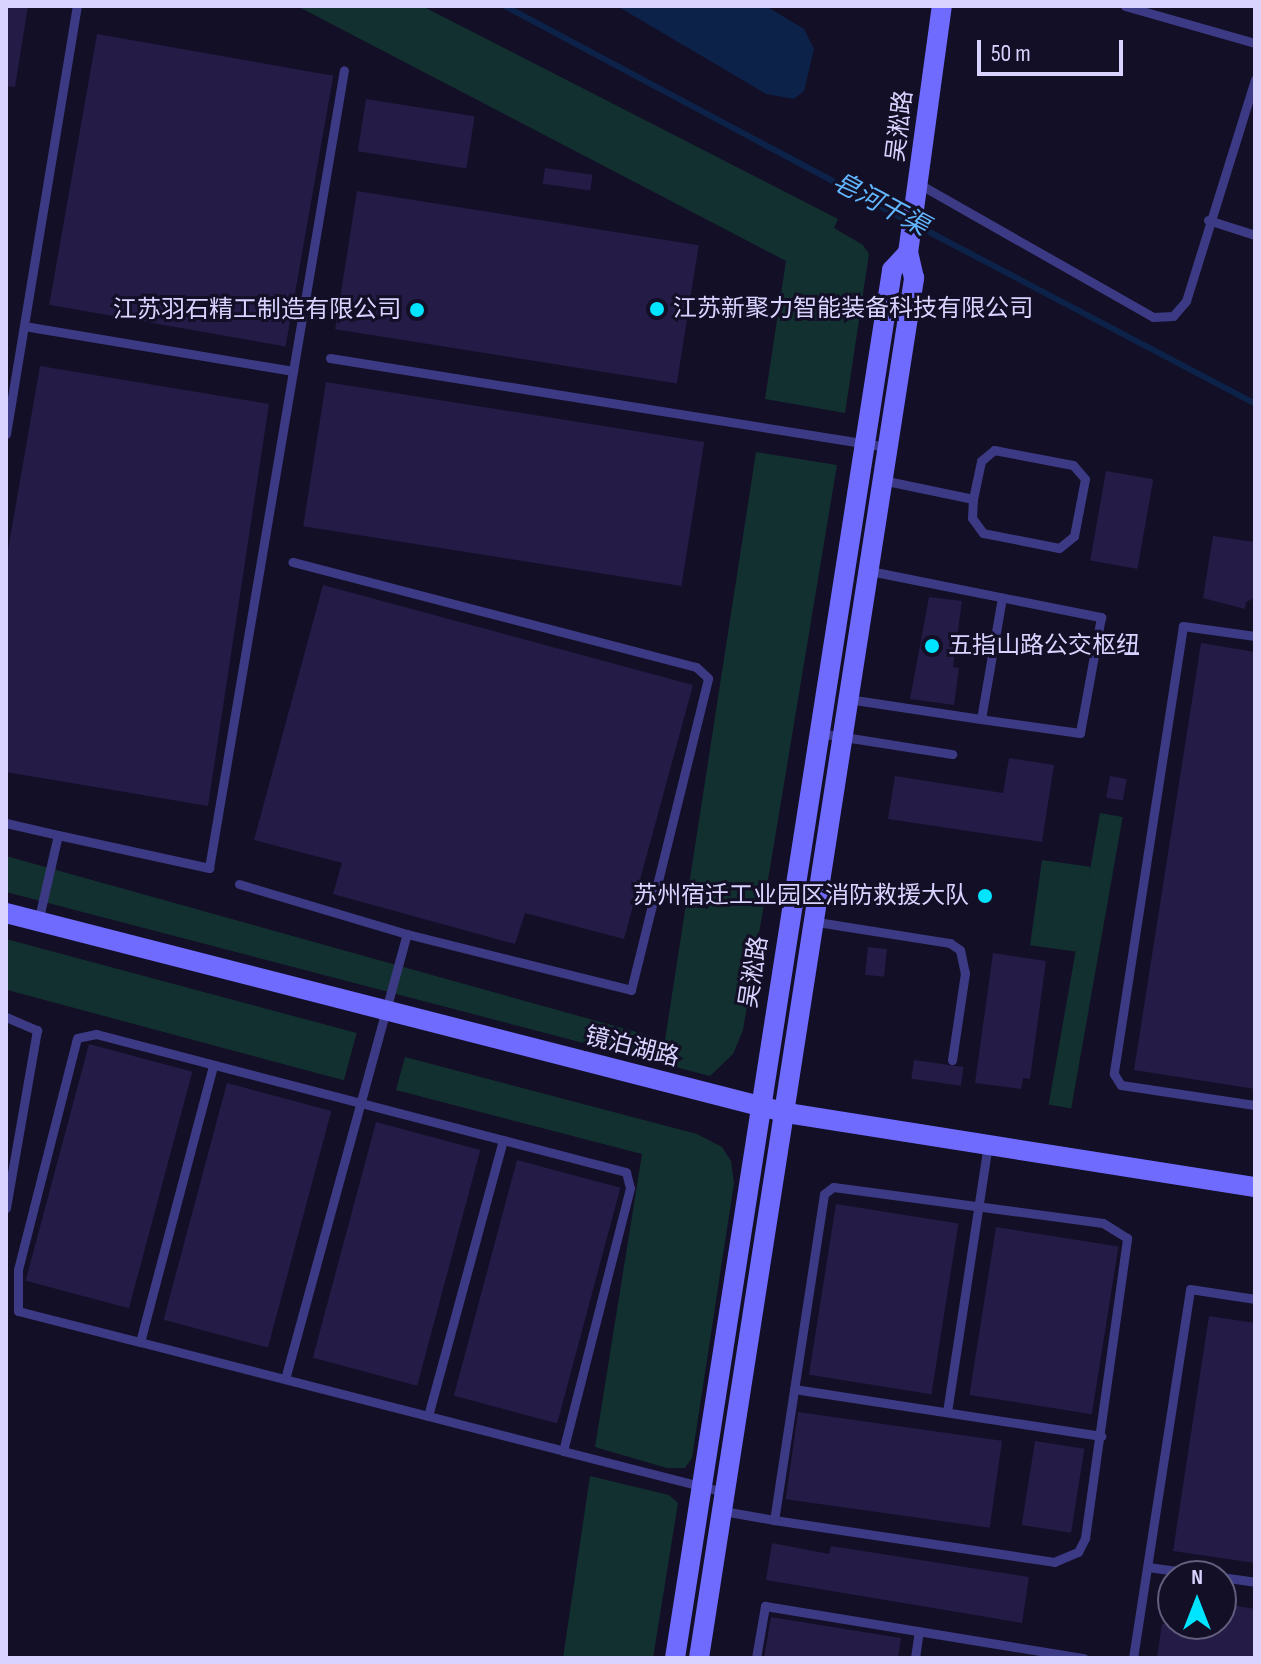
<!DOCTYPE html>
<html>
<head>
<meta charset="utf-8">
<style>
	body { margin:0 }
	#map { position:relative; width:1261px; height:1664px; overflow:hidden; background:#130f26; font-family:"Sofia Sans Condensed","Noto Sans SC",sans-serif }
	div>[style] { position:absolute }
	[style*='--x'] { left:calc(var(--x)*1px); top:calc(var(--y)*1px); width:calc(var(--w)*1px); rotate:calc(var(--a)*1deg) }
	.green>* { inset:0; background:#12302f; transform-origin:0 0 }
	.water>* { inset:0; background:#0c2248 }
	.stream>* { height:6px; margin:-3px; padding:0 3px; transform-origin:3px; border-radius:3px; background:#0c2248 }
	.building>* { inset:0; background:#241b47; transform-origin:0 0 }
	.lane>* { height:9px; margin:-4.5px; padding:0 4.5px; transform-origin:4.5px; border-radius:4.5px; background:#3d3a85 }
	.secondary>* { height:20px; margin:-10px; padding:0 10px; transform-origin:10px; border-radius:10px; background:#6f6bff }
	.dots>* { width:22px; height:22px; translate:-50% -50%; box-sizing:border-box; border:4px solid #130f26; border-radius:50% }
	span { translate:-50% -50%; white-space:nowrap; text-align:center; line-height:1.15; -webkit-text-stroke:6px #130f26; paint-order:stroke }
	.street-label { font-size:24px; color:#d9d4ff }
	.poi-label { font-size:24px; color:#d9d4ff }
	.left { translate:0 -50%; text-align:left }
	.right { translate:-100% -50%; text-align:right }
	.water-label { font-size:26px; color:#62b6ff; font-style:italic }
	.frame { position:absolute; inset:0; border:8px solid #d9d4ff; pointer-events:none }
	.north { position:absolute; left:1157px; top:1560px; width:80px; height:80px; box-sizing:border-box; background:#130f26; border:2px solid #625e7d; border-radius:50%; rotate:0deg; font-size:22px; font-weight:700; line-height:32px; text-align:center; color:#d9d4ff }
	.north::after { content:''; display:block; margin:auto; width:28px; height:36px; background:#00e5ff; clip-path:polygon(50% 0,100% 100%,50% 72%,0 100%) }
	.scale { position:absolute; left:977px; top:40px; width:146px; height:36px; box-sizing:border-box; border:4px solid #d9d4ff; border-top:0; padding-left:10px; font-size:24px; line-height:28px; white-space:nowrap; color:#d9d4ff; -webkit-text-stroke:6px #130f26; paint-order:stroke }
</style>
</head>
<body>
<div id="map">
	<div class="green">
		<i style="clip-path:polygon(297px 6px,422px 6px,838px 219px,834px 228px,863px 245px,869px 254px,845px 413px,765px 399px,786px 261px)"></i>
		<i style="clip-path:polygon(756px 452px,837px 465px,743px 1030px,733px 1054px,710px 1076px,6px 892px,6px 856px,665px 1040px)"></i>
		<i style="left:1100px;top:813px;width:23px;height:296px;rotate:10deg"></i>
		<i style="left:1042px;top:860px;width:49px;height:86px;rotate:8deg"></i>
		<i style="left:6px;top:939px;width:363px;height:49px;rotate:15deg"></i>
		<i style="clip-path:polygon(405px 1057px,697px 1134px,722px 1147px,731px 1161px,734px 1183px,692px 1458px,685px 1468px,667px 1468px,595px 1447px,642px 1154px,396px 1090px)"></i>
		<i style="clip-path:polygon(590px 1476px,669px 1495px,678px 1503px,653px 1658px,563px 1658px)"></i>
	</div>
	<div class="water">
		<i style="clip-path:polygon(617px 6px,766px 6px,804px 29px,814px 49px,804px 91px,794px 99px,766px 94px)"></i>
	</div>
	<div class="stream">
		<i style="--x:505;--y:6;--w:457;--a:28.1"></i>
		<i style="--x:918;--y:226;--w:381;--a:27.8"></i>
	</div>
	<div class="building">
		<i style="clip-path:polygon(6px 6px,28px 6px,15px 87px,6px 86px)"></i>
		<i style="left:97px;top:34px;width:240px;height:275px;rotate:10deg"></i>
		<i style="left:366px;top:99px;width:110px;height:53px;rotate:9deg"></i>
		<i style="left:545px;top:168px;width:48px;height:16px;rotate:8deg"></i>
		<i style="left:357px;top:191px;width:346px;height:140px;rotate:9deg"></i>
		<i style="clip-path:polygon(40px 366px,269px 404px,208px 806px,6px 772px,6px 561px)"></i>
		<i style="left:326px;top:382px;width:383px;height:146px;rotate:9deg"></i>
		<i style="left:1106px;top:471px;width:48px;height:91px;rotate:10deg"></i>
		<i style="clip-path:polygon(1213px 536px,1255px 542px,1255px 598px,1246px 602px,1245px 609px,1203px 598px)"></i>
		<i style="clip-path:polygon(323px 585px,693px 685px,624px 939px,525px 913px,515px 944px,333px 894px,342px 863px,254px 840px)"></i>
		<i style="clip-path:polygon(929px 597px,962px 601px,953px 667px,959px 668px,954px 705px,910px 699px)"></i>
		<i style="clip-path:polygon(1201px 643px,1255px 652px,1255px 1089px,1134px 1070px)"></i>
		<i style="clip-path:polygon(1009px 758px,1054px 765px,1042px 842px,888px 819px,895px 776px,1003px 793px)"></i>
		<i style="left:1110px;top:776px;width:17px;height:22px;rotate:10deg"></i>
		<i style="left:868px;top:947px;width:19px;height:28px;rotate:6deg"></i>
		<i style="clip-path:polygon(993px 953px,1046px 961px,1030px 1079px,1023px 1078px,1021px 1089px,975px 1083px)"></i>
		<i style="left:89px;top:1044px;width:107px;height:245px;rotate:15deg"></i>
		<i style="left:914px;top:1060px;width:50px;height:19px;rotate:8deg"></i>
		<i style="left:227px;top:1083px;width:108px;height:245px;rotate:15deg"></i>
		<i style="left:376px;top:1122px;width:108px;height:244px;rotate:15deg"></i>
		<i style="left:517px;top:1160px;width:107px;height:244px;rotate:15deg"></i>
		<i style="left:836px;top:1204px;width:124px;height:173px;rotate:9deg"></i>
		<i style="left:996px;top:1227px;width:124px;height:170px;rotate:9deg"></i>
		<i style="clip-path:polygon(1209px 1316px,1255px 1323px,1255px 1563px,1173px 1551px)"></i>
		<i style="left:798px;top:1412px;width:206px;height:88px;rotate:8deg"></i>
		<i style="left:1035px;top:1441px;width:50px;height:85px;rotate:9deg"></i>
		<i style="clip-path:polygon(772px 1543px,829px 1554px,831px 1546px,1029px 1577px,1022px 1623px,766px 1580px)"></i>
		<i style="clip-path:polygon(1221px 1603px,1255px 1609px,1255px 1658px,1157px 1658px,1162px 1624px,1221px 1624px)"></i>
		<i style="clip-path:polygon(771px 1617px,901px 1638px,898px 1658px,764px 1658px)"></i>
	</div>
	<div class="lane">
		<i style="--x:1125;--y:6;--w:135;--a:15.9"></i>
		<i style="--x:919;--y:184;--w:269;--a:29.6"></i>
		<i style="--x:1153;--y:317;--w:20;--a:-3"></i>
		<i style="--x:1173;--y:316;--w:20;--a:-49"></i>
		<i style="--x:1186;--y:301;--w:232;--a:-72.7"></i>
		<i style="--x:1208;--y:220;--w:49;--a:17.7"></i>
		<i style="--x:24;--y:326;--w:273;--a:9.5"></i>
		<i style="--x:330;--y:358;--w:564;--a:9.08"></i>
		<i style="--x:6;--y:434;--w:434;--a:-80.6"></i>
		<i style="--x:882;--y:480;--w:93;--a:11.8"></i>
		<i style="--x:973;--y:499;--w:39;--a:-78"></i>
		<i style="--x:981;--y:461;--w:17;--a:-40"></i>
		<i style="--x:994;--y:450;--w:80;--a:10.8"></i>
		<i style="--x:1073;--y:465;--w:18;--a:49"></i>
		<i style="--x:1085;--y:479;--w:58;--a:100.9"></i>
		<i style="--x:1074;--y:536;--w:19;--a:141"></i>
		<i style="--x:1059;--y:548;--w:77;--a:-168.8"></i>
		<i style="--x:983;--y:533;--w:19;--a:-126"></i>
		<i style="--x:972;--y:518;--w:19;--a:-87"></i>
		<i style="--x:870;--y:571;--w:236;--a:11.3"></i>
		<i style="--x:1101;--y:617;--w:118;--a:100.3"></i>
		<i style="--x:1080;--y:733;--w:100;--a:-172"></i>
		<i style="--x:981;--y:719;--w:123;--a:-80.2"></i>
		<i style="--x:1255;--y:636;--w:73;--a:-172.1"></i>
		<i style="--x:1183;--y:626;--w:453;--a:98.8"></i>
		<i style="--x:1114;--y:1074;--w:13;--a:58"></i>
		<i style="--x:1121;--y:1085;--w:135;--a:8.5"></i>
		<i style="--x:848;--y:699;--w:134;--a:8.6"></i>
		<i style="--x:819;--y:733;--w:135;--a:9"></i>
		<i style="--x:6;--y:823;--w:53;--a:13"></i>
		<i style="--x:239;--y:884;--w:175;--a:16.6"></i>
		<i style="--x:38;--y:922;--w:89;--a:-77.1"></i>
		<i style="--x:58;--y:835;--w:155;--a:12.3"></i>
		<i style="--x:209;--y:868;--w:809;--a:-80.4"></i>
		<i style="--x:817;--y:922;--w:135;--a:9"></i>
		<i style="--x:950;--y:943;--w:12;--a:35"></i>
		<i style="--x:960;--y:950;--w:24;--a:78"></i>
		<i style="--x:965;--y:973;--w:88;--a:98.5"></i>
		<i style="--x:6;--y:1017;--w:34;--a:23"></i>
		<i style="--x:37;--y:1030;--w:181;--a:99.9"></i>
		<i style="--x:140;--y:1342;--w:286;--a:-75.2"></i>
		<i style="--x:285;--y:1379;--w:461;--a:-74.7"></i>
		<i style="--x:407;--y:934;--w:231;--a:14"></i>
		<i style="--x:631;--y:990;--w:321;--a:-76.1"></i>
		<i style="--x:708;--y:678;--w:16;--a:-137"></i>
		<i style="--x:696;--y:667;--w:417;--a:-165.4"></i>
		<i style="--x:794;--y:1389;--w:311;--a:8.7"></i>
		<i style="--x:947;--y:1412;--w:270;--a:-81.3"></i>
		<i style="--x:428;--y:1416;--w:286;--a:-74.8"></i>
		<i style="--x:563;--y:1451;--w:271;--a:-75.7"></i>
		<i style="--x:630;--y:1188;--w:16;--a:-104"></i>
		<i style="--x:626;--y:1172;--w:548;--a:-165.41"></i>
		<i style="--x:96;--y:1034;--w:19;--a:168"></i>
		<i style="--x:77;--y:1038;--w:239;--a:104.3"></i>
		<i style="--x:18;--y:1270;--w:41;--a:90"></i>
		<i style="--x:18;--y:1311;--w:126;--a:14.3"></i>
		<i style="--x:140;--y:1342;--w:437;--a:14.4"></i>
		<i style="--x:563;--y:1451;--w:166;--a:14.3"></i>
		<i style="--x:723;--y:1511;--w:52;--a:10"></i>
		<i style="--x:774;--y:1520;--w:283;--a:8.5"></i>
		<i style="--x:1054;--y:1562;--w:26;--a:-23"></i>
		<i style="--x:1078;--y:1552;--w:16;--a:-63"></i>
		<i style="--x:1085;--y:1538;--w:303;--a:-82"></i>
		<i style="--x:1127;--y:1238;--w:28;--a:-148"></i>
		<i style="--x:1103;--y:1223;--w:272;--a:-172.4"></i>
		<i style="--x:833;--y:1187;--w:11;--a:142"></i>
		<i style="--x:824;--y:1194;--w:330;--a:98.7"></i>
		<i style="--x:1148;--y:1567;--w:65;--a:8"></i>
		<i style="--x:1221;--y:1577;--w:34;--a:8"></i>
		<i style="--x:756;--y:1658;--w:53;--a:-80.2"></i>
		<i style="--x:765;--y:1606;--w:323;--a:9.3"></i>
		<i style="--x:915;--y:1658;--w:27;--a:-82"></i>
		<i style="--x:1133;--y:1658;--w:373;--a:-81.2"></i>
		<i style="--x:1190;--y:1289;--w:66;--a:8.7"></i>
	</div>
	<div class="secondary">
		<i style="--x:6;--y:913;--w:806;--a:14.36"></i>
		<i style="--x:787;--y:1113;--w:474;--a:9"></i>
		<i style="--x:675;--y:1658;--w:1405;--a:-81.11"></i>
		<i style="--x:892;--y:270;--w:23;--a:-47"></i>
		<i style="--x:699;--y:1658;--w:1397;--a:-81.14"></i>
		<i style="--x:914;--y:278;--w:26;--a:-103"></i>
		<i style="--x:908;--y:253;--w:249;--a:-82.2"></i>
	</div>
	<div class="dots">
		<i style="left:657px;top:309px;background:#00e5ff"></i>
		<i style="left:417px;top:310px;background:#00e5ff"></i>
		<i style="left:932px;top:646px;background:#00e5ff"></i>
		<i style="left:985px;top:896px;background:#00e5ff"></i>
	</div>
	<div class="street-label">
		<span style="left:900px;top:126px;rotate:-83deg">吴淞路</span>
		<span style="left:754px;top:972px;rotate:-81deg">吴淞路</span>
		<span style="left:632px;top:1047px;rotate:14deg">镜泊湖路</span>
	</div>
	<div class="poi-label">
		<span class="left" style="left:673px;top:309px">江苏新聚力智能装备科技有限公司</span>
		<span class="right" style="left:401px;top:310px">江苏羽石精工制造有限公司</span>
		<span class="left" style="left:948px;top:646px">五指山路公交枢纽</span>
		<span class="right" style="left:969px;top:896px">苏州宿迁工业园区消防救援大队</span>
	</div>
	<div class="water-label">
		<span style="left:880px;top:205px;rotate:28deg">皂河干渠</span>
	</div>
	<div class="frame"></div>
	<div class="north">N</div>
	<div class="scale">50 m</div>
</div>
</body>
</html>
